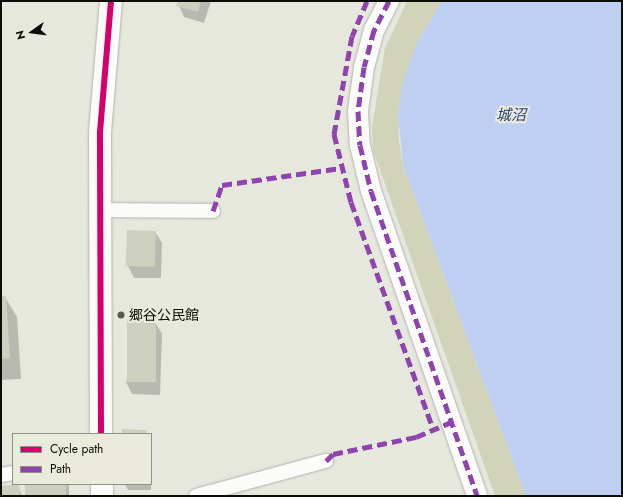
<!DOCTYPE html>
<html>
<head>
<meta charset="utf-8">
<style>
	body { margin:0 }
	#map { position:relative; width:623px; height:497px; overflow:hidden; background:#e6e8de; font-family:Jost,"Noto Sans JP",sans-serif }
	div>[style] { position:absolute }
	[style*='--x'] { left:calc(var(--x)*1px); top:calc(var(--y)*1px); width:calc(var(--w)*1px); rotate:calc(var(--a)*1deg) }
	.green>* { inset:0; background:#d2d4ba }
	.water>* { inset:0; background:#bfcff1 }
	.shadow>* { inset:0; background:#0003; transform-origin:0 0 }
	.building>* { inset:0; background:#cdcfbf; transform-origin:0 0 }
	.roads { filter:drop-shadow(0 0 1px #b1b2ab) drop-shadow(0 0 1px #b1b2ab) }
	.service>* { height:14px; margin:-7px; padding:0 7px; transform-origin:7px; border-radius:7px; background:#fbfcfa }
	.pedestrian>* { height:20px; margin:-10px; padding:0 10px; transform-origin:10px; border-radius:10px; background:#fbfcfa }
	.tertiary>* { height:22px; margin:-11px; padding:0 11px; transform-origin:11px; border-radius:11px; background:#fbfcfa }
	.quiet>* { height:5px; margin-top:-2.5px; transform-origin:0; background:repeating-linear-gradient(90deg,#8e44ad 0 10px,transparent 0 15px) }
	.cycleway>* { height:6px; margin:-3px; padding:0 3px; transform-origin:3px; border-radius:3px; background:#d6006c }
	.dots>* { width:11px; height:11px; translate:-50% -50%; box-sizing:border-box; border:2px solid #eaebdb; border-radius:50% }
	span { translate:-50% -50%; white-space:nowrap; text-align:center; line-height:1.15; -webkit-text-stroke:4px #eaebdb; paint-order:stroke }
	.poi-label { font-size:14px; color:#0c0c07 }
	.left { translate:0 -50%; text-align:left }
	.water-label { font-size:15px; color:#273c79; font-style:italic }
	.frame { position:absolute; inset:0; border:2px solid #0c0c07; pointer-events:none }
	.legend { position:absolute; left:12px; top:433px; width:140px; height:52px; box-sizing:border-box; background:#eaebdb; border:1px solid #919286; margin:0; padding:5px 7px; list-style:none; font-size:12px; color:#0c0c07 }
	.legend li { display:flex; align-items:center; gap:8px; height:20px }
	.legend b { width:20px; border:1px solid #919286 }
	.north { position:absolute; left:12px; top:12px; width:40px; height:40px; -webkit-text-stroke:3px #eaebdb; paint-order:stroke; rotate:256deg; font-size:11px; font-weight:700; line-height:16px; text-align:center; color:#0c0c07 }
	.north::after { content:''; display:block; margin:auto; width:14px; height:18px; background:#0c0c07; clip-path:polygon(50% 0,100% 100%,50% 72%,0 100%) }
</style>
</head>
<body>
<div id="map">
	<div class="green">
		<i style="clip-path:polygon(407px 1px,442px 1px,417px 42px,398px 110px,399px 140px,403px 165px,526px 496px,495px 496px,373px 150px,372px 127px,385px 48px)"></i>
	</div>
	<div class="water">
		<i style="clip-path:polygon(442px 1px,622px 1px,622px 496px,526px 496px,403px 165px,398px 115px,402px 86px,417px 42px)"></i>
	</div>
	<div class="shadow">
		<i style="clip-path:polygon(177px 1px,211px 1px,204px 23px,184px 17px)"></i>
		<i style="clip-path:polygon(155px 232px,162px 243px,161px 278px,134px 278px,128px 266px)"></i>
		<i style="clip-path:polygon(1px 297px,5px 297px,17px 317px,21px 379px,1px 380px)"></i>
		<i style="clip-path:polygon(155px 322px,162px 334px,160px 395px,132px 394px,126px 382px)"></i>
		<i style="clip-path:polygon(151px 440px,151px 490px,128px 490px,125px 484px,151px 484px)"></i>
		<i style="left:26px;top:484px;width:43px;height:12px"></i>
		<i style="clip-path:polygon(18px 485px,22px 496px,1px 496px,1px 487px)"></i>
	</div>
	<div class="building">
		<i style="clip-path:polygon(178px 1px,201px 1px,198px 12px,176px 6px)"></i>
		<i style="left:127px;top:230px;width:29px;height:36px;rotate:2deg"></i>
		<i style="clip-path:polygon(1px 296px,6px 296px,10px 358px,1px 359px)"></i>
		<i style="left:127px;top:321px;width:29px;height:61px"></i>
		<i style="clip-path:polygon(122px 429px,147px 430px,146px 434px,122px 434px)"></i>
		<i style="clip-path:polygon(19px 484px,20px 496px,1px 496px,1px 486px)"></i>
		<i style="left:25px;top:484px;width:41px;height:12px"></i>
	</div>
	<div class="roads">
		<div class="service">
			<i style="--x:99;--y:210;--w:114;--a:0.5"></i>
			<i style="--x:1;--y:475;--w:12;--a:-9"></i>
			<i style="--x:196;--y:496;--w:135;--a:-15.1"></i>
		</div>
		<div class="pedestrian">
			<i style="--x:389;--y:1;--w:33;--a:117"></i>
			<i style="--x:374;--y:30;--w:38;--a:105"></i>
			<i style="--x:364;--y:67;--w:44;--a:97.8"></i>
			<i style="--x:358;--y:111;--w:34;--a:87"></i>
			<i style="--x:360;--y:145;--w:47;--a:76.6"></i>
			<i style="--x:371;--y:191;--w:323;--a:70.8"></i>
		</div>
		<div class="tertiary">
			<i style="--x:101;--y:434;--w:302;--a:-90.2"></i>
			<i style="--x:100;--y:132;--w:131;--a:-85.2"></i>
			<i style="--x:102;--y:496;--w:12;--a:-90"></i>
		</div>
	</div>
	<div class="quiet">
		<i style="--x:367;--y:1;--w:38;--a:113"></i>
		<i style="--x:352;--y:36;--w:100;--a:100.4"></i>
		<i style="--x:334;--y:134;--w:70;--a:76"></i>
		<i style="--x:351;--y:202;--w:240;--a:70.1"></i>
		<i style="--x:389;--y:1;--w:33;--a:117"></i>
		<i style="--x:374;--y:30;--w:38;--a:105"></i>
		<i style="--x:364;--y:67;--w:44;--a:97.8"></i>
		<i style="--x:358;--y:111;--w:34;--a:87"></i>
		<i style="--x:360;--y:145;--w:47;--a:76.6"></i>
		<i style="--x:371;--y:191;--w:323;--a:70.8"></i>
		<i style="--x:213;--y:211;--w:28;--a:-71"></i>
		<i style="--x:222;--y:185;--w:120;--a:-8.1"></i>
		<i style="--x:326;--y:461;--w:10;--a:-45"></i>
		<i style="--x:333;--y:454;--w:85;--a:-11.6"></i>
		<i style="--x:416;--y:437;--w:38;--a:-23"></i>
	</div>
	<div class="cycleway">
		<i style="--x:101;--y:434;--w:302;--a:-90.2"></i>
		<i style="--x:100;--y:132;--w:131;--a:-85.2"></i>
	</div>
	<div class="dots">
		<i style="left:121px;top:315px;background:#585952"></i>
	</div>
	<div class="poi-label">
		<span class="left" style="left:129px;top:315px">郷谷公民館</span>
	</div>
	<div class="water-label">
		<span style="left:511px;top:116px">城沼</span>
	</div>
	<div class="frame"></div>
	<ul class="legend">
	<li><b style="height:5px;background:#d6006c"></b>Cycle path</li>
	<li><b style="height:5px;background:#8e44ad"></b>Path</li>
	</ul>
	<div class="north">N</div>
</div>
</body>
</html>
